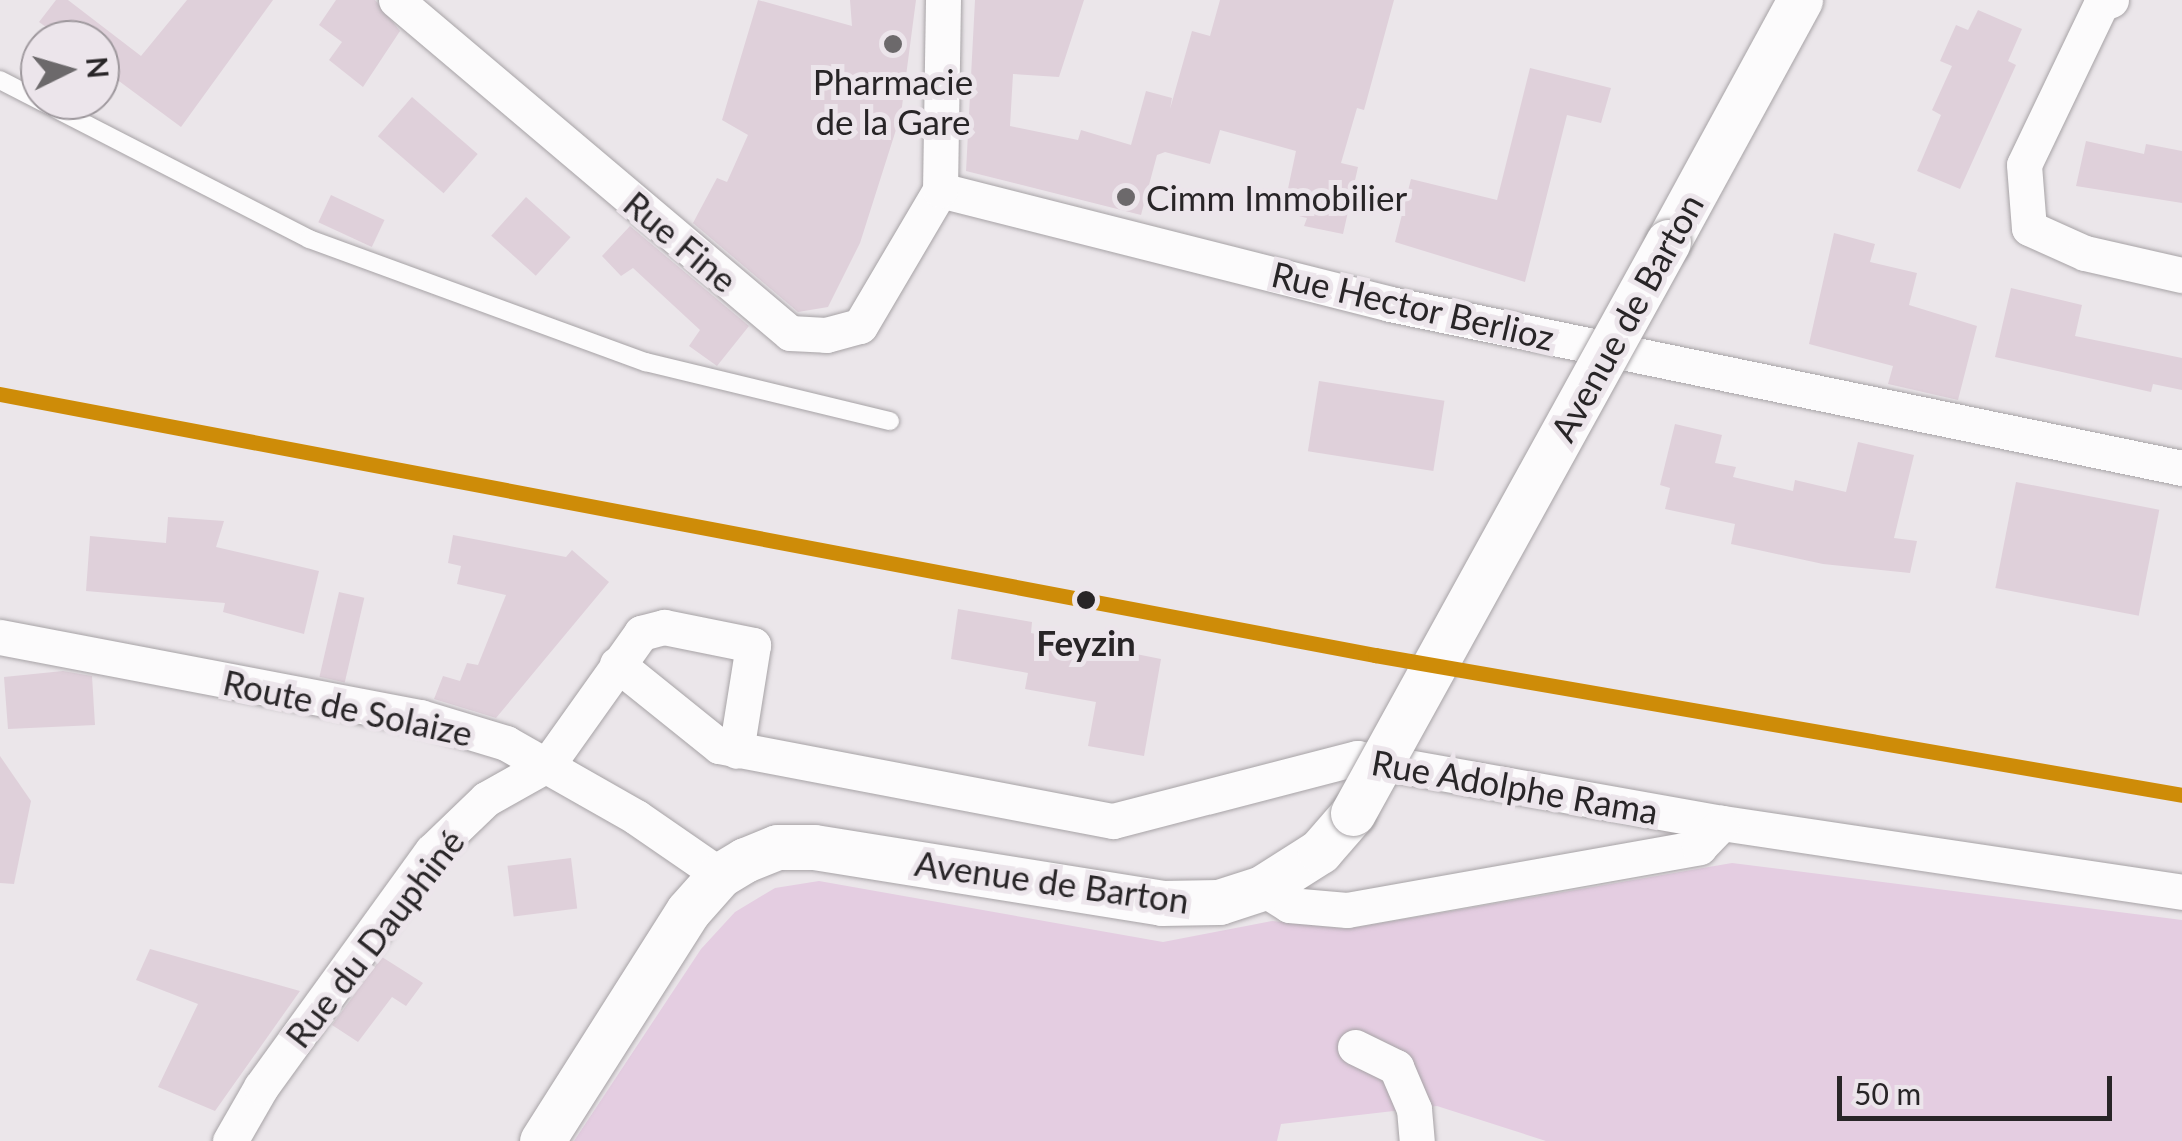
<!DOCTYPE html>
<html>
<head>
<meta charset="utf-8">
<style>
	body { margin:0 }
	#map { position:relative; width:2182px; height:1141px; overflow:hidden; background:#ebe6ea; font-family:Lato,sans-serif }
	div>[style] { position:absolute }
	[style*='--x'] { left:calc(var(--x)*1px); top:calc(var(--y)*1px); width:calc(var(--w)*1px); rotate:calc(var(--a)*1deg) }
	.green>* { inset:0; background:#e4cde1 }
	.building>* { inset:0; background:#dfd0da; transform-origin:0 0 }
	.roads { filter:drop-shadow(0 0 2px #a7a3a6) drop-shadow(0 0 2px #a7a3a6) }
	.service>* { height:18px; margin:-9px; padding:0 9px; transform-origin:9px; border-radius:9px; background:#fcfbfc }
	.minor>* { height:35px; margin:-17.5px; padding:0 17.5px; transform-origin:17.5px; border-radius:17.5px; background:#fcfbfc }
	.tertiary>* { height:45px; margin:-22.5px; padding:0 22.5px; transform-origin:22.5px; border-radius:22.5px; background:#fcfbfc }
	.bridges { filter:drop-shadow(0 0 2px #a7a3a6) drop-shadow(0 0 2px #a7a3a6) }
	.tertiary-bridge>* { height:45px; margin:-22.5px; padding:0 22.5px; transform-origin:22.5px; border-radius:22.5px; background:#fcfbfc }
	.rail-1>* { height:15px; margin:-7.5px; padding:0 7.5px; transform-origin:7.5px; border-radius:7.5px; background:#ce8c08 }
	.dots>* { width:28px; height:28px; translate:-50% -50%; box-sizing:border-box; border:5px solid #ece5eb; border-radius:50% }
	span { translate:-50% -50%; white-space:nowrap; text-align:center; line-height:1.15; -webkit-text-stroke:10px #ece5eb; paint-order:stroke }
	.poi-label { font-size:35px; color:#282527 }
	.left { translate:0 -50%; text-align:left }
	.street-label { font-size:35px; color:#282527 }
	.stop-label { font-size:35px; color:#282527; font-weight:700 }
	.north { position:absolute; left:20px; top:20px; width:100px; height:100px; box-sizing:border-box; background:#ece5eb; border:2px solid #9e989d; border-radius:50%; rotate:85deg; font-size:28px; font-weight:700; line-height:40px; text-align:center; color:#282527 }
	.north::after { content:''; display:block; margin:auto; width:35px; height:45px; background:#6c696b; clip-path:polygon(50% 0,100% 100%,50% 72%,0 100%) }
	.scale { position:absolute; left:1837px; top:1076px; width:275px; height:45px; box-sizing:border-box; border:5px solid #282527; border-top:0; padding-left:12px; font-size:30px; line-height:35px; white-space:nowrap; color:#282527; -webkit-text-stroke:8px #ece5eb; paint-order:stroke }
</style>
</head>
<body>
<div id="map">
	<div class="green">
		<i style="clip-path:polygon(1732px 863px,2182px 920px,2182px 1141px,1546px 1141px,1437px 1106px,1281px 1124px,1277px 1141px,574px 1141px,701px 949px,735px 912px,775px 888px,819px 881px,1163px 942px,1272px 921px,1347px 929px)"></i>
	</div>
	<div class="building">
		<i style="clip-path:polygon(56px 0,68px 0,141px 56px,187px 0,273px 0,181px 127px,100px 67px,100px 40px,64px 40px,39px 22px)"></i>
		<i style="clip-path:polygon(336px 0,375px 0,400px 31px,363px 87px,329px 60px,342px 42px,319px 25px)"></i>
		<i style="clip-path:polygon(758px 0,852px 26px,850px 0,916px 0,901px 114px,860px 243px,828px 307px,798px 312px,693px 223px,717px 178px,727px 182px,748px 135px,722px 120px)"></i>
		<i style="clip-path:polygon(975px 0,1084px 0,1059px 77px,1013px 74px,1010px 126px,1078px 140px,1081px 130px,1131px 145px,1146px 91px,1172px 98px,1170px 109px,1192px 31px,1210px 36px,1220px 0,1394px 0,1364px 110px,1357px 108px,1341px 163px,1358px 167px,1343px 234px,1304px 226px,1307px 218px,1283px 212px,1296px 151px,1220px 130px,1210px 164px,1165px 152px,1157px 155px,1141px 215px,966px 171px)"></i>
		<i style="clip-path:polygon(1978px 10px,2022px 29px,2008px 61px,2016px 65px,1960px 189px,1917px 171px,1941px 115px,1932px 110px,1952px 66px,1940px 61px,1956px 25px,1968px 30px)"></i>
		<i style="clip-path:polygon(1530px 68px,1611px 88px,1601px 123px,1567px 115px,1525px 282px,1395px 242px,1411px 179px,1497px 200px)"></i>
		<i style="left:412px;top:97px;width:87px;height:52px;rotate:41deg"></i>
		<i style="clip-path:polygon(2086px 141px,2144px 154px,2146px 144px,2182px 151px,2182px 203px,2076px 186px)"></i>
		<i style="left:331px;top:195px;width:59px;height:30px;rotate:25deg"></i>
		<i style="left:526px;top:197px;width:60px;height:52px;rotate:42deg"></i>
		<i style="clip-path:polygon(630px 226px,749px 326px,717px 366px,689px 346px,700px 330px,633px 268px,621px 276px,602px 256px)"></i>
		<i style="clip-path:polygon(1834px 233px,1875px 244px,1870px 262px,1917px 273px,1909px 305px,1977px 326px,1958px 400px,1888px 384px,1893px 366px,1809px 344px)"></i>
		<i style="clip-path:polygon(2011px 288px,2082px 305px,2075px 336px,2182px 358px,2182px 390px,2153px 384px,2151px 392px,1995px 357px)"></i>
		<i style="left:1319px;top:381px;width:127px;height:71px;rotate:9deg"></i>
		<i style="clip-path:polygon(1675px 424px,1722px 435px,1715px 463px,1736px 467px,1733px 477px,1793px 491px,1795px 480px,1846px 492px,1858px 442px,1914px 455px,1894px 538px,1917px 541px,1910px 573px,1823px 564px,1731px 544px,1735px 524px,1665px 509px,1670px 488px,1660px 485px)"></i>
		<i style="left:2016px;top:482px;width:146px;height:108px;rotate:11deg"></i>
		<i style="clip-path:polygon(168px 517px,224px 521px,216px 547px,319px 571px,304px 634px,223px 612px,225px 603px,86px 591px,90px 536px,166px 543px)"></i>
		<i style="clip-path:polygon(453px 535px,566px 557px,572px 550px,609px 582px,496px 718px,434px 699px,443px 676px,460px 681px,467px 663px,478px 665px,506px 595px,457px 584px,461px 566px,448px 563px)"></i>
		<i style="left:339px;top:592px;width:26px;height:87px;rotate:13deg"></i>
		<i style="clip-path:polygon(958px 609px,1032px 622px,1031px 633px,1161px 659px,1144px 756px,1088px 746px,1096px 702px,1025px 689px,1028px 673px,951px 659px)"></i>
		<i style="clip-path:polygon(63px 671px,92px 676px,95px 725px,8px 729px,4px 677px)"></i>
		<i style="clip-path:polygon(0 756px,31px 801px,14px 884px,0 883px)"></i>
		<i style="left:571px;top:858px;width:51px;height:64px;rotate:83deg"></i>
		<i style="clip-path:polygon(150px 949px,300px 991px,215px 1111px,158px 1087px,198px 1004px,136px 980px)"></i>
		<i style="clip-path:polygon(382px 957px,423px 983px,406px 1006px,392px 997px,358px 1042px,332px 1025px)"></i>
	</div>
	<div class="roads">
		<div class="service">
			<i style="--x:0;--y:80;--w:348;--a:27.2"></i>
			<i style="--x:309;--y:239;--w:359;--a:20.1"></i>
			<i style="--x:646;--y:362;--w:251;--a:13.6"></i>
		</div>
		<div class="minor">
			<i style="--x:396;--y:0;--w:516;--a:40.2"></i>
			<i style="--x:790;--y:333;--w:36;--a:3"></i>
			<i style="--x:826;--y:335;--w:35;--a:-15"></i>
			<i style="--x:860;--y:326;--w:158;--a:-59.5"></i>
			<i style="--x:2111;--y:0;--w:11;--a:158"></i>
			<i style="--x:2101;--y:4;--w:178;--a:115.6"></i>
			<i style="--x:2024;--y:165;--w:63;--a:85.5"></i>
			<i style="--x:2029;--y:228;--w:61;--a:24.1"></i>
			<i style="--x:2085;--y:253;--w:99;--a:12.8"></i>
			<i style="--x:940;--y:190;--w:464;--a:14.2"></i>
			<i style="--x:1390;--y:304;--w:809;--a:11.7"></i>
			<i style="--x:940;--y:190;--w:190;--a:-89.1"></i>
			<i style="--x:0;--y:637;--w:428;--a:10.8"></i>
			<i style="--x:420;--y:717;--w:90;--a:16.8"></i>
			<i style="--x:506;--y:743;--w:150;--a:29.6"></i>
			<i style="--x:636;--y:817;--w:102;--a:34.6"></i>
			<i style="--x:617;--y:664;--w:131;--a:38.8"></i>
			<i style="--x:719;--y:746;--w:401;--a:10.8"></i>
			<i style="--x:1113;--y:821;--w:252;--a:-14.5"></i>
			<i style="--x:1357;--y:758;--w:371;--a:10.1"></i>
			<i style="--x:1722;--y:823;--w:465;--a:8.5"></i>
			<i style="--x:1262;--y:888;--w:32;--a:32"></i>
			<i style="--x:1289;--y:905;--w:58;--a:4.9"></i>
			<i style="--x:1347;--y:910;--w:358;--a:-10.1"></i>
			<i style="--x:1699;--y:847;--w:33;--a:-46"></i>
			<i style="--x:1355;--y:1047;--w:46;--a:26"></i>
			<i style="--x:1396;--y:1067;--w:46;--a:66.8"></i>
			<i style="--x:1414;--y:1109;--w:32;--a:85"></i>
			<i style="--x:230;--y:1141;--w:62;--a:-60.1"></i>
			<i style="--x:261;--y:1087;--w:291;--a:-54.1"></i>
			<i style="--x:432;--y:851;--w:75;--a:-43.9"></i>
			<i style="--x:486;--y:799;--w:71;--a:-29.4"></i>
			<i style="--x:548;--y:764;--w:161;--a:-54.6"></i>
			<i style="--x:641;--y:633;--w:24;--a:-15"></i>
			<i style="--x:664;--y:627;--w:91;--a:11.4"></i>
			<i style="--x:753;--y:645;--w:107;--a:99.1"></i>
		</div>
		<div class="tertiary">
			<i style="--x:1668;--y:242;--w:276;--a:-61.4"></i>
			<i style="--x:542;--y:1141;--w:272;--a:-57.6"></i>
			<i style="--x:688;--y:911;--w:48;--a:-48.4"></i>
			<i style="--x:720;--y:875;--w:29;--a:-31"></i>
			<i style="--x:745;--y:860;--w:35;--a:-22"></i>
			<i style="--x:777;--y:847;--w:37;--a:0"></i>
			<i style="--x:814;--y:847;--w:352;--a:9.1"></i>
			<i style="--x:1162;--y:903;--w:57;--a:-1"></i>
			<i style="--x:1219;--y:902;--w:45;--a:-18"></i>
			<i style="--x:1262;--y:888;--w:69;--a:-32.5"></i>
			<i style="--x:1320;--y:851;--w:50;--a:-49"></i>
		</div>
	</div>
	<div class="bridges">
		<div class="tertiary-bridge">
			<i style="--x:1353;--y:813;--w:652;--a:-61.12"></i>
		</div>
	</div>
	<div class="rail-1">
		<i style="--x:0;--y:394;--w:1400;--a:10.75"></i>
		<i style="--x:1375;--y:655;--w:819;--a:9.84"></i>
	</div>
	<div class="dots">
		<i style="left:893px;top:44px;background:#6c696b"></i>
		<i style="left:1126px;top:197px;background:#6c696b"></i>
		<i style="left:1086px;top:600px;background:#282527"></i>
	</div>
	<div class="poi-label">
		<span style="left:893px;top:101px">Pharmacie<br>de la Gare</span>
		<span class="left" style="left:1146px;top:197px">Cimm Immobilier</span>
	</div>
	<div class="street-label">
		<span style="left:681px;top:241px;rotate:40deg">Rue Fine</span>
		<span style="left:1413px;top:305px;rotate:13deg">Rue Hector Berlioz</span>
		<span style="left:1626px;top:317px;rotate:-61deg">Avenue de Barton</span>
		<span style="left:348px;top:707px;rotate:12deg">Route de Solaize</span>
		<span style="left:1515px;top:786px;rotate:10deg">Rue Adolphe Rama</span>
		<span style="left:1052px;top:881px;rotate:8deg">Avenue de Barton</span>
		<span style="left:374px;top:938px;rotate:-52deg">Rue du Dauphiné</span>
	</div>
	<div class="stop-label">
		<span style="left:1086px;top:642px">Feyzin</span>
	</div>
	<div class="north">N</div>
	<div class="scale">50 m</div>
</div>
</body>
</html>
